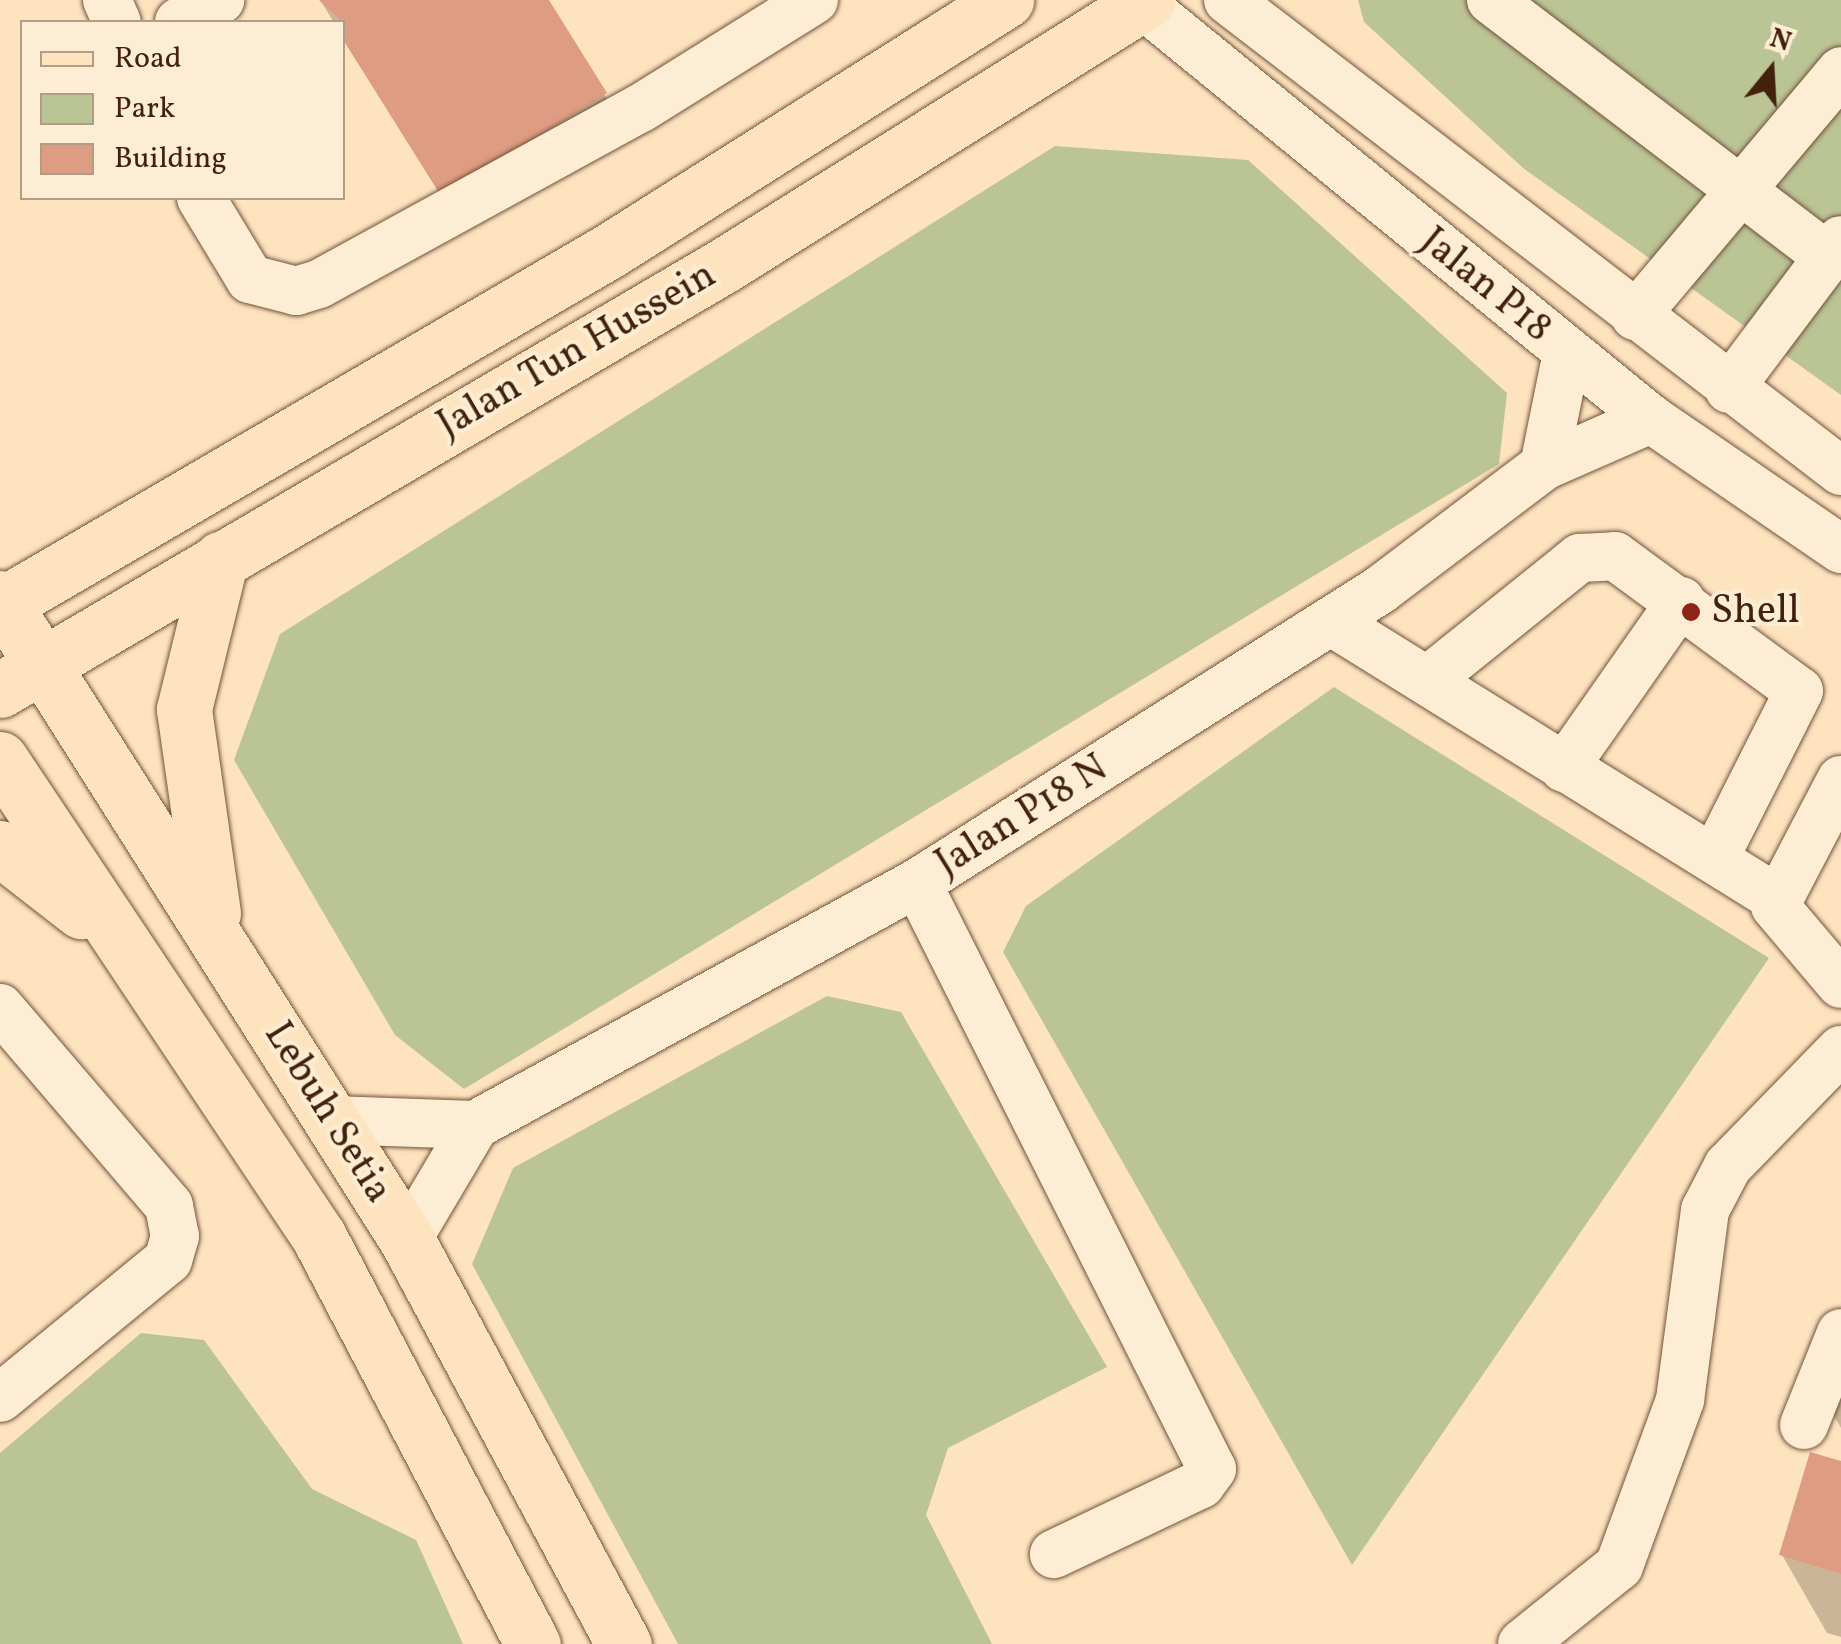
<!DOCTYPE html>
<html>
<head>
<meta charset="utf-8">
<style>
	body { margin:0 }
	#map { position:relative; width:1841px; height:1644px; overflow:hidden; background:#fee3bf; font-family:Vollkorn,serif }
	div>[style] { position:absolute }
	[style*='--x'] { left:calc(var(--x)*1px); top:calc(var(--y)*1px); width:calc(var(--w)*1px); rotate:calc(var(--a)*1deg) }
	.green>* { inset:0; background:#bbc495 }
	.shadow>* { inset:0; background:#0003 }
	.building>* { inset:0; background:#de9c82 }
	.roads { filter:drop-shadow(0 0 2px #725239) drop-shadow(0 0 2px #725239) }
	.minor>* { height:48px; margin:-24px; padding:0 24px; transform-origin:24px; border-radius:24px; background:#feedd5 }
	.major>* { height:55px; margin:-27.5px; padding:0 27.5px; transform-origin:27.5px; border-radius:27.5px; background:#fee3bf }
	.dots>* { width:28px; height:28px; translate:-50% -50%; box-sizing:border-box; border:5px solid #feedd5; border-radius:50% }
	span { translate:-50% -50%; white-space:nowrap; text-align:center; line-height:1.15; -webkit-text-stroke:8px #feedd5; paint-order:stroke }
	.street-label { font-size:40px; color:#43220c }
	.poi-label { font-size:40px; color:#43220c }
	.left { translate:0 -50%; text-align:left }
	.legend { position:absolute; left:20px; top:20px; width:325px; height:180px; box-sizing:border-box; background:#feedd5; border:2px solid #b39c85; margin:0; padding:12px 18px; list-style:none; font-size:30px; color:#43220c }
	.legend li { display:flex; align-items:center; gap:20px; height:50px }
	.legend b { width:50px; border:2px solid #b39c85 }
	.north { position:absolute; left:1721px; top:20px; width:100px; height:100px; -webkit-text-stroke:8px #feedd5; paint-order:stroke; rotate:18deg; font-size:28px; font-weight:700; line-height:40px; text-align:center; color:#43220c }
	.north::after { content:''; display:block; margin:auto; width:35px; height:45px; background:#43220c; clip-path:polygon(50% 0,100% 100%,50% 72%,0 100%) }
</style>
</head>
<body>
<div id="map">
	<div class="green">
		<i style="clip-path:polygon(1358px 0,1841px 0,1841px 395px,1523px 168px,1364px 22px)"></i>
		<i style="clip-path:polygon(1055px 146px,1248px 160px,1507px 393px,1499px 464px,464px 1089px,395px 1035px,234px 760px,280px 634px)"></i>
		<i style="clip-path:polygon(1334px 687px,1769px 958px,1352px 1565px,1003px 952px,1026px 906px)"></i>
		<i style="clip-path:polygon(827px 996px,901px 1012px,1107px 1367px,948px 1448px,926px 1515px,992px 1644px,678px 1644px,472px 1264px,513px 1168px)"></i>
		<i style="clip-path:polygon(141px 1333px,204px 1340px,312px 1489px,416px 1540px,463px 1644px,0 1644px,0 1453px)"></i>
	</div>
	<div class="shadow">
		<i style="clip-path:polygon(320px 0,546px 0,623px 125px,461px 225px)"></i>
		<i style="clip-path:polygon(1841px 1358px,1841px 1428px,1827px 1404px)"></i>
		<i style="clip-path:polygon(1841px 1464px,1841px 1637px,1827px 1633px,1782px 1555px)"></i>
	</div>
	<div class="building">
		<i style="clip-path:polygon(319px 0,549px 0,607px 93px,441px 196px,342px 38px,342px 22px)"></i>
		<i style="clip-path:polygon(1810px 1452px,1841px 1461px,1841px 1574px,1779px 1555px)"></i>
	</div>
	<div class="roads">
		<div class="minor">
			<i style="--x:107;--y:0;--w:24;--a:66"></i>
			<i style="--x:1137;--y:0;--w:663;--a:39.19"></i>
			<i style="--x:1651;--y:419;--w:230;--a:34.4"></i>
			<i style="--x:1228;--y:0;--w:773;--a:37.54"></i>
			<i style="--x:1491;--y:0;--w:424;--a:37.3"></i>
			<i style="--x:179;--y:22;--w:47;--a:-28.2"></i>
			<i style="--x:201;--y:198;--w:95;--a:58.8"></i>
			<i style="--x:250;--y:279;--w:48;--a:14.6"></i>
			<i style="--x:296;--y:291;--w:24;--a:-17"></i>
			<i style="--x:319;--y:284;--w:367;--a:-28.7"></i>
			<i style="--x:641;--y:108;--w:204;--a:-32"></i>
			<i style="--x:1635;--y:316;--w:320;--a:-49.9"></i>
			<i style="--x:1729;--y:389;--w:186;--a:-53.1"></i>
			<i style="--x:1544;--y:466;--w:115;--a:-78.5"></i>
			<i style="--x:1332;--y:622;--w:523;--a:31.87"></i>
			<i style="--x:1428;--y:680;--w:195;--a:-38.8"></i>
			<i style="--x:1580;--y:558;--w:35;--a:-3"></i>
			<i style="--x:1615;--y:556;--w:228;--a:36.3"></i>
			<i style="--x:1799;--y:691;--w:186;--a:116.8"></i>
			<i style="--x:1564;--y:768;--w:204;--a:-55"></i>
			<i style="--x:1841;--y:780;--w:142;--a:117.6"></i>
			<i style="--x:1775;--y:906;--w:102;--a:49.8"></i>
			<i style="--x:917;--y:883;--w:656;--a:63.28"></i>
			<i style="--x:1212;--y:1469;--w:19;--a:126"></i>
			<i style="--x:1201;--y:1484;--w:163;--a:154.5"></i>
			<i style="--x:0;--y:1008;--w:260;--a:49.5"></i>
			<i style="--x:169;--y:1206;--w:31;--a:79"></i>
			<i style="--x:175;--y:1236;--w:25;--a:106"></i>
			<i style="--x:168;--y:1260;--w:217;--a:140.6"></i>
			<i style="--x:331;--y:1120;--w:144;--a:2"></i>
			<i style="--x:407;--y:1240;--w:134;--a:-59.4"></i>
			<i style="--x:475;--y:1125;--w:504;--a:-28.7"></i>
			<i style="--x:917;--y:883;--w:548;--a:-32.33"></i>
			<i style="--x:1380;--y:590;--w:206;--a:-37.1"></i>
			<i style="--x:1544;--y:466;--w:117;--a:-23.7"></i>
			<i style="--x:1804;--y:1425;--w:99;--a:-68.1"></i>
			<i style="--x:1522;--y:1644;--w:124;--a:-38.8"></i>
			<i style="--x:1619;--y:1566;--w:177;--a:-69.8"></i>
			<i style="--x:1680;--y:1400;--w:192;--a:-82.5"></i>
			<i style="--x:1705;--y:1210;--w:50;--a:-62.4"></i>
			<i style="--x:1728;--y:1166;--w:162;--a:-45.8"></i>
		</div>
		<div class="major">
			<i style="--x:0;--y:598;--w:760;--a:57.63"></i>
			<i style="--x:407;--y:1240;--w:459;--a:61.8"></i>
			<i style="--x:0;--y:606;--w:705;--a:-30.24"></i>
			<i style="--x:609;--y:251;--w:470;--a:-32.3"></i>
			<i style="--x:0;--y:690;--w:838;--a:-30.39"></i>
			<i style="--x:723;--y:266;--w:501;--a:-32.04"></i>
			<i style="--x:0;--y:759;--w:575;--a:56.28"></i>
			<i style="--x:319;--y:1237;--w:460;--a:62.3"></i>
			<i style="--x:0;--y:848;--w:103;--a:37.9"></i>
			<i style="--x:213;--y:913;--w:206;--a:-98.1"></i>
			<i style="--x:184;--y:709;--w:155;--a:-76.2"></i>
		</div>
	</div>
	<div class="dots">
		<i style="left:1691px;top:612px;background:#8f2418"></i>
	</div>
	<div class="street-label">
		<span style="left:1485px;top:286px;rotate:39deg">Jalan P18</span>
		<span style="left:577px;top:351px;rotate:-30deg">Jalan Tun Hussein</span>
		<span style="left:1022px;top:817px;rotate:-32deg">Jalan P18 N</span>
		<span style="left:327px;top:1113px;rotate:58deg">Lebuh Setia</span>
	</div>
	<div class="poi-label">
		<span class="left" style="left:1711px;top:612px">Shell</span>
	</div>
	<ul class="legend">
	<li><b style="height:12px;background:#fee3bf"></b>Road</li>
	<li><b style="height:28px;background:#bbc495"></b>Park</li>
	<li><b style="height:28px;background:#de9c82"></b>Building</li>
	</ul>
	<div class="north">N</div>
</div>
</body>
</html>
